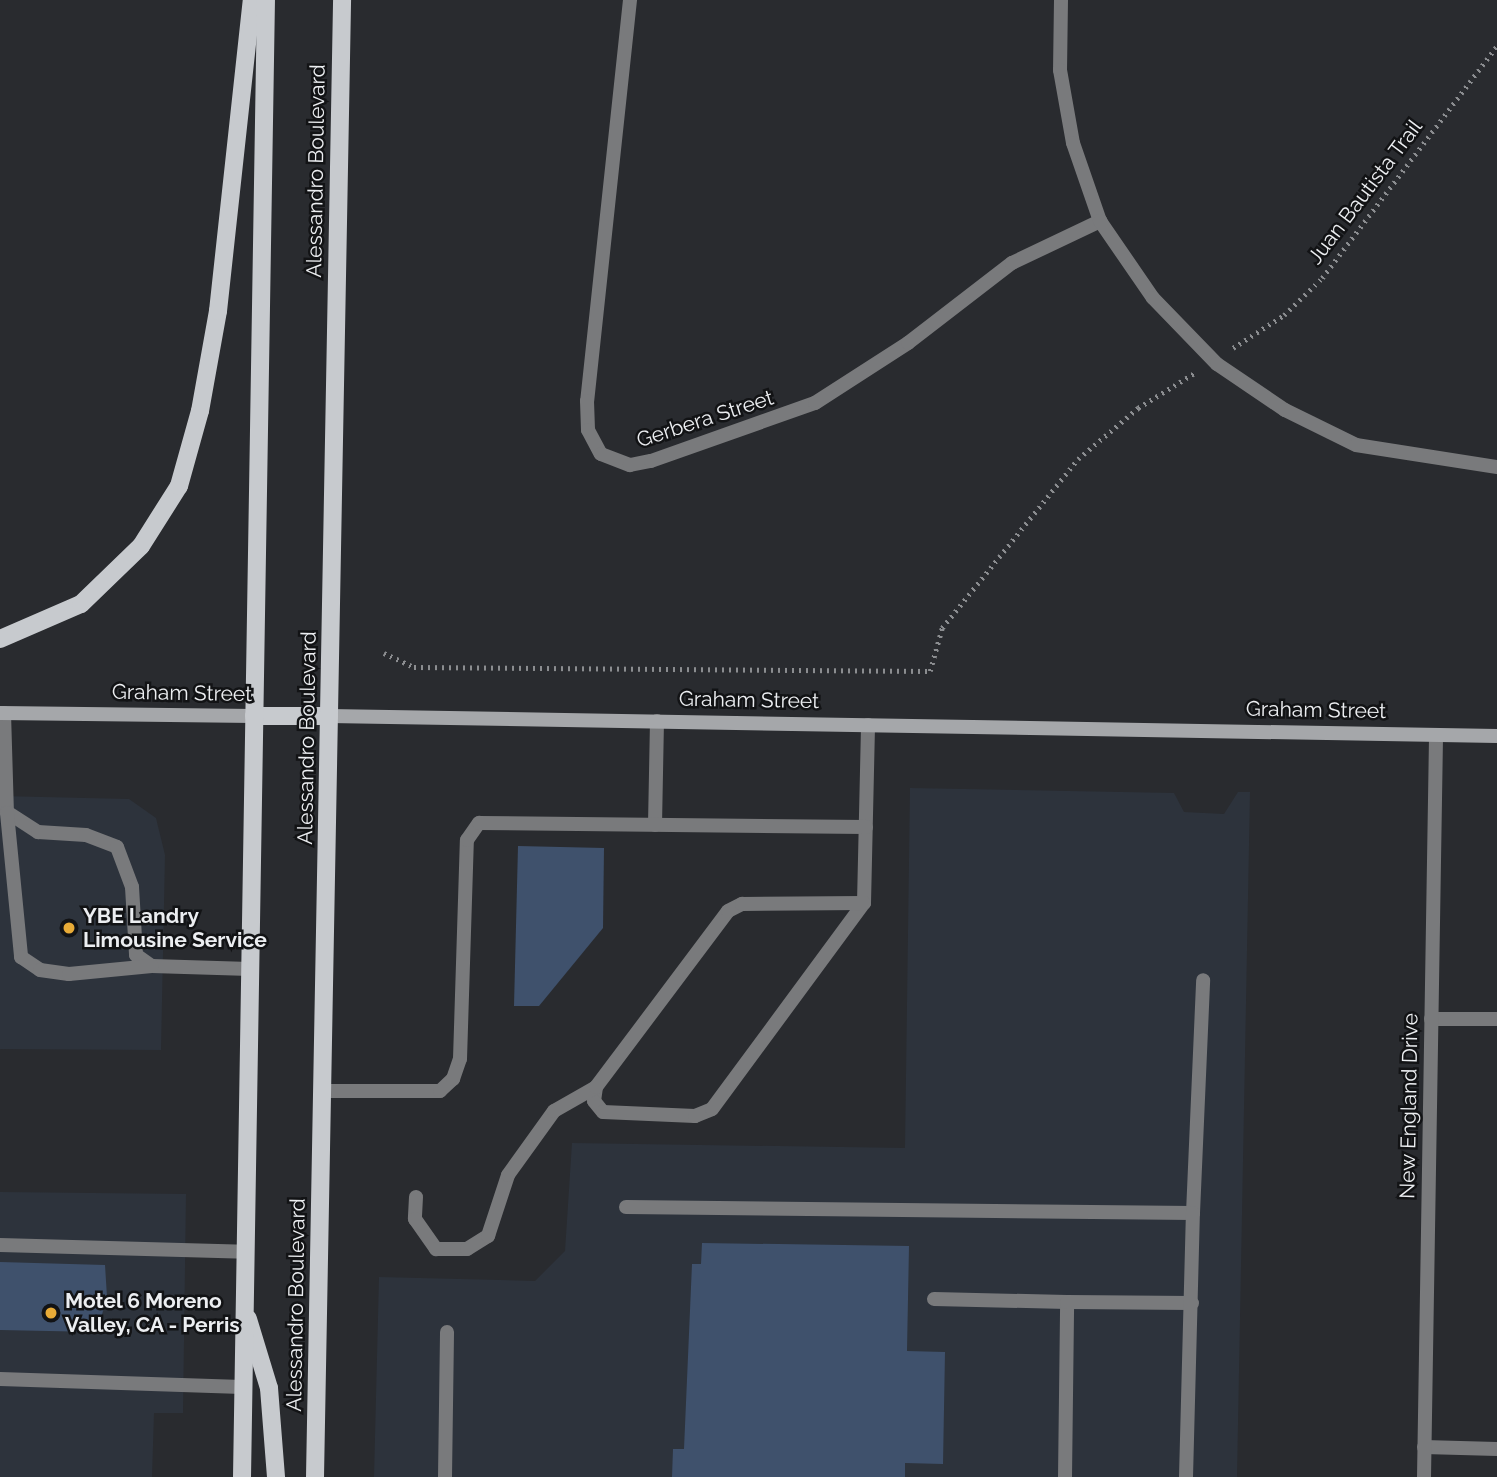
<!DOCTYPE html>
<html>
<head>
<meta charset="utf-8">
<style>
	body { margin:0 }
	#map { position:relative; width:1497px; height:1477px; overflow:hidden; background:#292b2f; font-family:Raleway,sans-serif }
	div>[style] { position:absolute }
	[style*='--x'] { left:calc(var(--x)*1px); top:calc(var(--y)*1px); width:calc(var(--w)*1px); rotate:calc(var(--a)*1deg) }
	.built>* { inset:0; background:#2d333c }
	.building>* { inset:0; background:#3f516c }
	.path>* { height:4.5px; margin-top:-2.25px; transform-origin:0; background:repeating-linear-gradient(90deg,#8b8d90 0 2px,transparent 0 7px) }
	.lane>* { height:14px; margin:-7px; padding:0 7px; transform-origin:7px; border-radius:7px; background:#797a7c }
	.street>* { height:14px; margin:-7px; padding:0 7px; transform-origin:7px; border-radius:7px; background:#797a7c }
	.secondary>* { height:14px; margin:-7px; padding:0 7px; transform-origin:7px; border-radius:7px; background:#a5a7aa }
	.primary>* { height:18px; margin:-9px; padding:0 9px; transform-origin:9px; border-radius:9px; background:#c7cace }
	.dots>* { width:19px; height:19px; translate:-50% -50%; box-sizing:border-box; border:4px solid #121315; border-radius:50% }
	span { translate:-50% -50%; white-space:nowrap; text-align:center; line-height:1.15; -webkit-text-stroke:5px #121315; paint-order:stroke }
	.street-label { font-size:21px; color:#eceef1 }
	.poi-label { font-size:21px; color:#eceef1; font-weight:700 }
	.left { translate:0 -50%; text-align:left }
</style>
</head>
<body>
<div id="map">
	<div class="built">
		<i style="clip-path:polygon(910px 788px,1174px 793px,1184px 812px,1224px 814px,1238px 792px,1250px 792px,1237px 1477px,374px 1477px,379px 1277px,535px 1281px,565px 1251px,572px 1143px,905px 1148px)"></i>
		<i style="clip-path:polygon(0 796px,129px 799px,156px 818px,165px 855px,161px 1050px,0 1049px)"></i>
		<i style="clip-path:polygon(0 1192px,186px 1194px,183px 1413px,154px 1413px,152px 1477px,0 1477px)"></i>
	</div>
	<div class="building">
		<i style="clip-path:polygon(518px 846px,604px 848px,603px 928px,539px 1006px,514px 1006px)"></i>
		<i style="clip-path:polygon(702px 1243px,909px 1246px,907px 1351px,945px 1352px,943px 1464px,905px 1463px,905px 1477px,672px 1477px,673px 1449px,684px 1449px,692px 1264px,701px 1264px)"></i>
		<i style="clip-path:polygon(0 1262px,105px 1265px,107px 1297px,97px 1332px,0 1330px)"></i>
	</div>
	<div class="path">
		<i style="--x:1233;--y:348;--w:61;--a:-32.9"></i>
		<i style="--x:1284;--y:315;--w:53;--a:-44.2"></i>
		<i style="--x:1322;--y:278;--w:291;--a:-53"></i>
		<i style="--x:384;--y:653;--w:33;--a:25"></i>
		<i style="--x:414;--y:667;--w:516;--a:0.44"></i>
		<i style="--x:930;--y:671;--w:45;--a:-74.4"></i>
		<i style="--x:942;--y:628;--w:217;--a:-51.2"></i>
		<i style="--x:1078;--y:459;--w:79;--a:-40.4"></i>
		<i style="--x:1138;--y:408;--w:68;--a:-31.8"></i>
	</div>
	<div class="lane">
		<i style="--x:4;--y:713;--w:99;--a:88.3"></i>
		<i style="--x:7;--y:812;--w:37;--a:33"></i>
		<i style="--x:38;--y:832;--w:48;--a:3.6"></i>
		<i style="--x:86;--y:835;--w:33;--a:21"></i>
		<i style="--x:117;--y:847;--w:43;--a:69.4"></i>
		<i style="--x:132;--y:887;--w:68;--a:86.6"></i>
		<i style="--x:136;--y:955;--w:19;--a:35"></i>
		<i style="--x:152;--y:966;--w:98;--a:1.8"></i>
		<i style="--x:7;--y:813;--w:145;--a:84.4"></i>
		<i style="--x:21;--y:957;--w:23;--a:34"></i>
		<i style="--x:40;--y:970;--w:29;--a:8"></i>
		<i style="--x:69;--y:974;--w:83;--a:-5.5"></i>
		<i style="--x:655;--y:825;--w:104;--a:-88.9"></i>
		<i style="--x:596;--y:1087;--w:14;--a:98"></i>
		<i style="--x:594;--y:1101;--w:14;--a:51"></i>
		<i style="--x:603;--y:1112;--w:92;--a:2.5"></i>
		<i style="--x:695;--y:1116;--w:18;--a:-22"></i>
		<i style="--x:712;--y:1109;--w:256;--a:-53.6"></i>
		<i style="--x:864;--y:903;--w:178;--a:-88.7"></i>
		<i style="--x:324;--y:1091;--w:116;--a:0"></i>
		<i style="--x:440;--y:1091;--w:18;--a:-43"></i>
		<i style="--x:453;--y:1079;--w:21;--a:-71"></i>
		<i style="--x:460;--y:1059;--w:219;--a:-88.2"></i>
		<i style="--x:467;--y:840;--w:21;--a:-55"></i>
		<i style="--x:479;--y:823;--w:387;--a:0.6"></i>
		<i style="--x:416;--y:1197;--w:22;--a:93"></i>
		<i style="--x:415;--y:1219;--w:37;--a:55"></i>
		<i style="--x:436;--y:1249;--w:31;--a:0"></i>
		<i style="--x:467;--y:1249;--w:25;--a:-32"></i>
		<i style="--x:488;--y:1236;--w:64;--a:-71.8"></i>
		<i style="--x:508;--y:1175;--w:79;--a:-54.3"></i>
		<i style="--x:554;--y:1111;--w:48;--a:-29.7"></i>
		<i style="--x:596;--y:1087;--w:220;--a:-53.1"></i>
		<i style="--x:728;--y:911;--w:16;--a:-27"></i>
		<i style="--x:742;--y:904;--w:122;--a:-0.5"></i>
		<i style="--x:626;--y:1207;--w:567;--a:0.61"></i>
		<i style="--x:1193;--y:1213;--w:233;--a:-87.5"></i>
		<i style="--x:0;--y:1245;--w:245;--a:1.6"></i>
		<i style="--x:934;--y:1299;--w:133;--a:1.3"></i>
		<i style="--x:0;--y:1379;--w:242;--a:1.9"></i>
		<i style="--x:445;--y:1477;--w:145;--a:-89.2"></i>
		<i style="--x:1065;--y:1477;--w:175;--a:-89.3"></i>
		<i style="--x:1067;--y:1302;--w:125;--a:0.5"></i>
		<i style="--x:1186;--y:1477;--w:264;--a:-88.5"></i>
	</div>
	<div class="street">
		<i style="--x:630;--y:0;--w:403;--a:96.1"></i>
		<i style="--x:587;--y:401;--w:29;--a:88"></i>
		<i style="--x:588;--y:430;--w:27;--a:62"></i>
		<i style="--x:601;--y:454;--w:31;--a:21"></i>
		<i style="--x:630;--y:465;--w:21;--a:-11"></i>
		<i style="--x:651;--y:461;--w:174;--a:-19.5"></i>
		<i style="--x:815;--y:403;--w:111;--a:-32.8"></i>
		<i style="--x:908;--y:343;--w:131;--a:-37.6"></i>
		<i style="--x:1012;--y:263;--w:98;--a:-25.5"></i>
		<i style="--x:1061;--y:0;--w:70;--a:90.8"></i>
		<i style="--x:1060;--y:70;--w:74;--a:79.9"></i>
		<i style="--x:1073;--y:143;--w:83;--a:70.9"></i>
		<i style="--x:1100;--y:221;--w:93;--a:55.5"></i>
		<i style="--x:1153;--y:298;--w:92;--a:45.9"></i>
		<i style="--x:1217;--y:364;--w:82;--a:34.1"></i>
		<i style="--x:1285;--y:410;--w:79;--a:26.2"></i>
		<i style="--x:1356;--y:445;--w:143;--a:8.9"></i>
		<i style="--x:1431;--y:1019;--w:66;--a:0"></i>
		<i style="--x:1424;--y:1447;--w:73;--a:1.6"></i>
		<i style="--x:1424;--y:1477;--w:741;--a:-89.07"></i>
	</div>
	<div class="secondary">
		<i style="--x:0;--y:713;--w:254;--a:0.7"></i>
		<i style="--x:329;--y:716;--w:1168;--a:0.98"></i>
	</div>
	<div class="primary">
		<i style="--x:0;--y:639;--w:88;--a:-23.4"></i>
		<i style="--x:81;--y:604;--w:83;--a:-44"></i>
		<i style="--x:141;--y:546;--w:71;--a:-57.7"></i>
		<i style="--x:179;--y:486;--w:78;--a:-74.4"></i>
		<i style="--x:200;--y:411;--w:102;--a:-79.8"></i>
		<i style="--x:218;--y:311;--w:313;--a:-83.8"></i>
		<i style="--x:254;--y:716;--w:75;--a:0"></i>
		<i style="--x:248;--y:1319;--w:72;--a:73.1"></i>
		<i style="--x:269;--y:1388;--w:89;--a:85.5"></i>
		<i style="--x:242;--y:1477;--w:1477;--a:-89.07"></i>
		<i style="--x:315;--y:1477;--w:1477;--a:-88.95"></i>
	</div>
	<div class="dots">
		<i style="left:69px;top:928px;background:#e8ab37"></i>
		<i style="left:51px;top:1313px;background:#e8ab37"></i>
	</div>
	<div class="street-label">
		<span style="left:316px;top:171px;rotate:-89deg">Alessandro Boulevard</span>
		<span style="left:1365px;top:192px;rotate:-53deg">Juan Bautista Trail</span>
		<span style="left:705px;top:419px;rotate:-18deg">Gerbera Street</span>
		<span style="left:182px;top:693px;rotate:1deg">Graham Street</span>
		<span style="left:749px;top:700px;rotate:1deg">Graham Street</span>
		<span style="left:1316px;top:710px;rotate:1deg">Graham Street</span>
		<span style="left:307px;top:738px;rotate:-89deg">Alessandro Boulevard</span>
		<span style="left:1409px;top:1106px;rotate:-89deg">New England Drive</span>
		<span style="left:296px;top:1305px;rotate:-89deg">Alessandro Boulevard</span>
	</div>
	<div class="poi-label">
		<span class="left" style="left:83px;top:928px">YBE Landry<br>Limousine Service</span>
		<span class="left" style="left:65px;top:1313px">Motel 6 Moreno<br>Valley, CA - Perris</span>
	</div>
</div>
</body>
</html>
